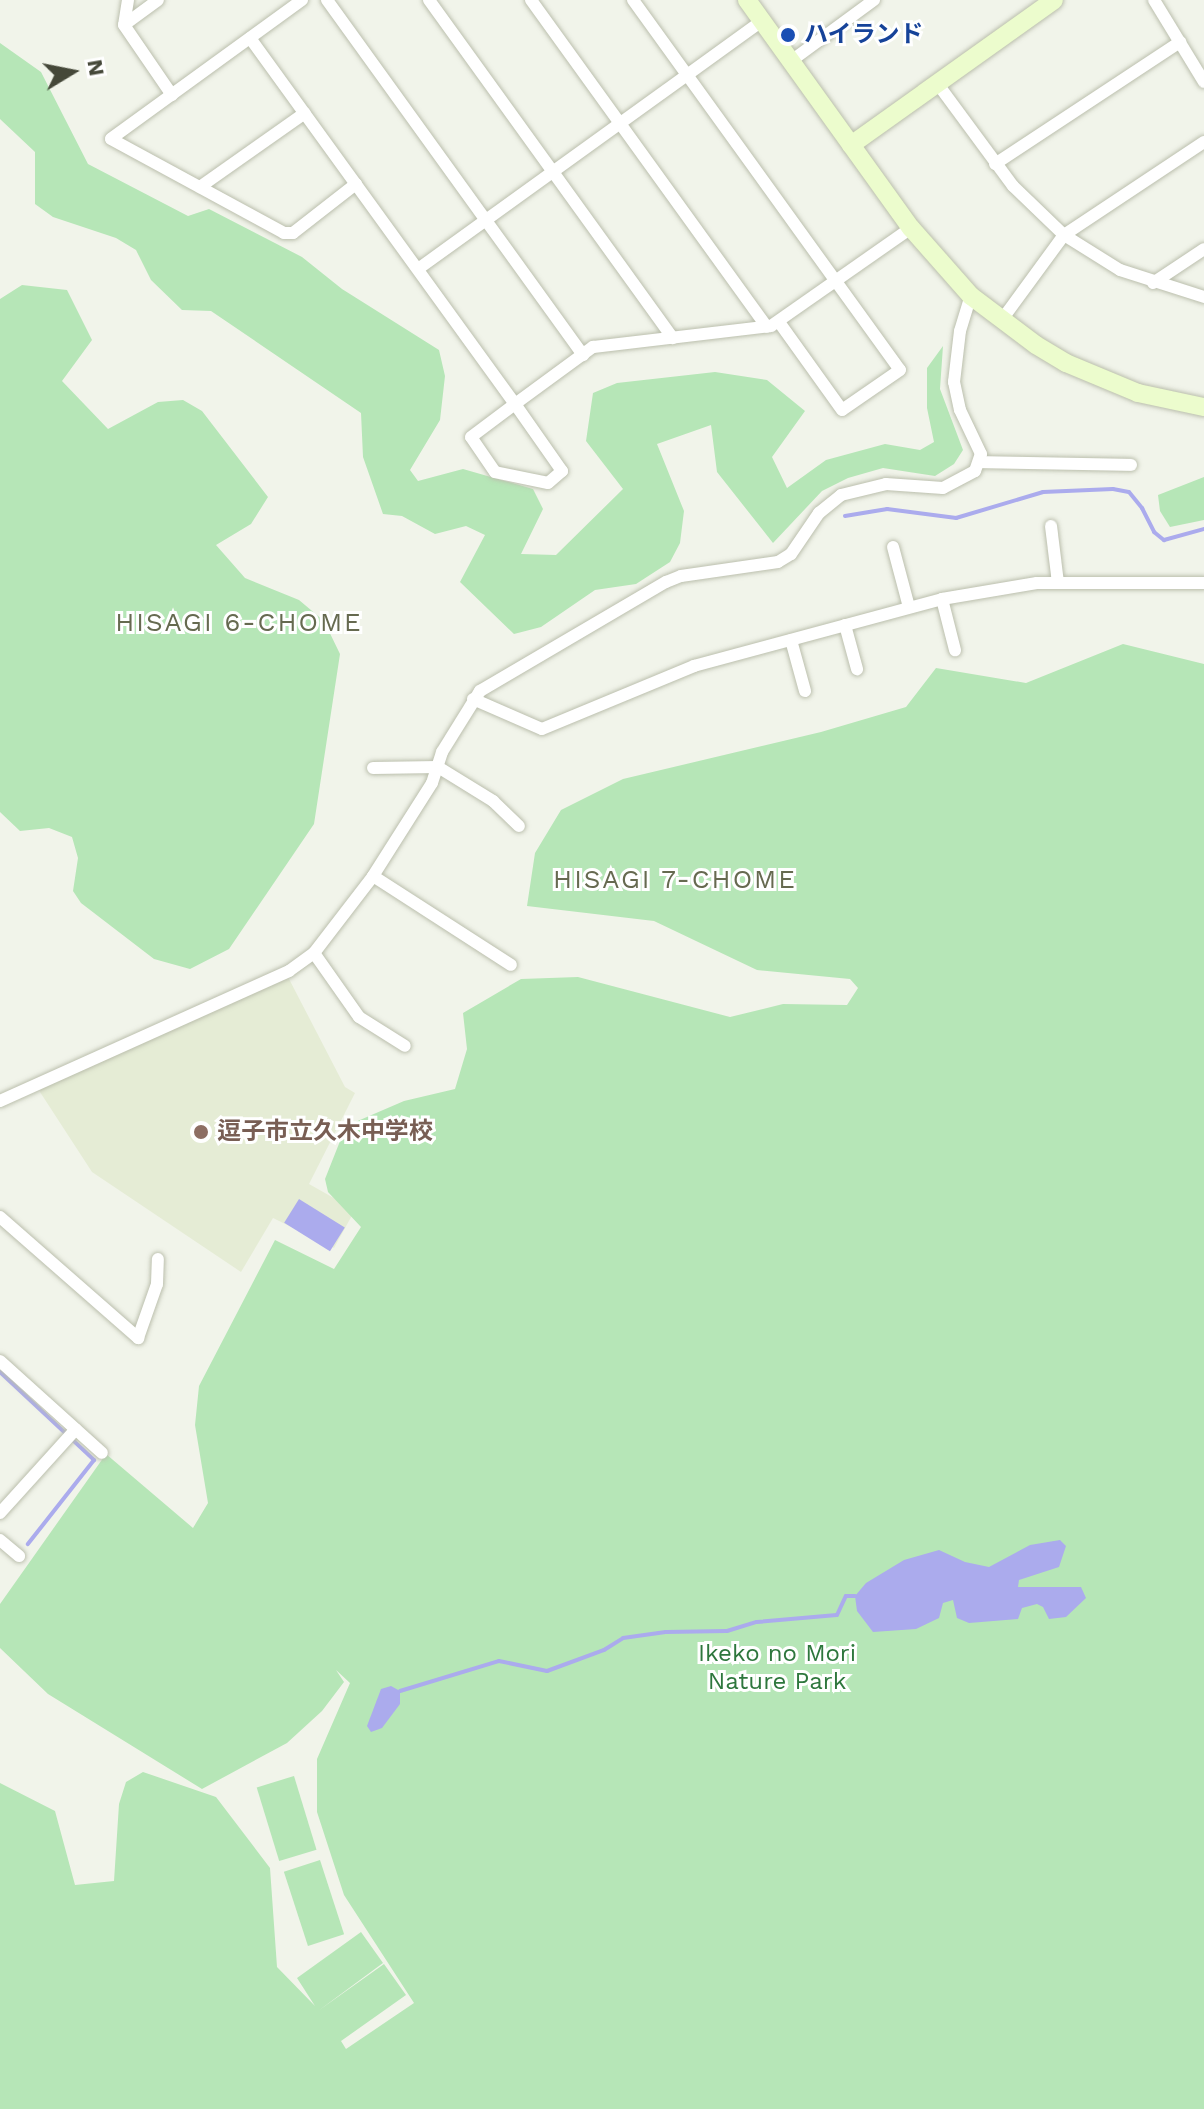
<!DOCTYPE html>
<html>
<head>
<meta charset="utf-8">
<style>
	body { margin:0 }
	#map { position:relative; width:1204px; height:2109px; overflow:hidden; background:#f1f4ea; font-family:"Work Sans","Noto Sans JP",sans-serif }
	div>[style] { position:absolute }
	[style*='--x'] { left:calc(var(--x)*1px); top:calc(var(--y)*1px); width:calc(var(--w)*1px); rotate:calc(var(--a)*1deg) }
	.education>* { inset:0; background:#e5ecd5 }
	.green>* { inset:0; background:#b6e6b7; transform-origin:0 0 }
	.water>* { inset:0; background:#ababed; transform-origin:0 0 }
	.stream>* { height:4px; margin:-2px; padding:0 2px; transform-origin:2px; border-radius:2px; background:#ababed }
	.roads { filter:drop-shadow(0 0 2px #bbbfad) drop-shadow(0 0 2px #bbbfad) }
	.street>* { height:12px; margin:-6px; padding:0 6px; transform-origin:6px; border-radius:6px; background:#fff }
	.secondary>* { height:18px; margin:-9px; padding:0 9px; transform-origin:9px; border-radius:9px; background:#ecfccd }
	.dots>* { width:22px; height:22px; translate:-50% -50%; box-sizing:border-box; border:4px solid #fff; border-radius:50% }
	span { translate:-50% -50%; white-space:nowrap; text-align:center; line-height:1.15; -webkit-text-stroke:6px #fff; paint-order:stroke }
	.transit-label { font-size:24px; color:#164399; font-weight:700 }
	.left { translate:0 -50%; text-align:left }
	.education-label { font-size:24px; color:#785e54; font-weight:700 }
	.park-label { font-size:24px; color:#2e773d }
	.neighbourhood-label { font-size:26px; color:#666a50; letter-spacing:2px }
	.north { position:absolute; left:32px; top:32px; width:80px; height:80px; -webkit-text-stroke:6px #fff; paint-order:stroke; rotate:80deg; font-size:22px; font-weight:700; line-height:32px; text-align:center; color:#454839 }
	.north::after { content:''; display:block; margin:auto; width:28px; height:36px; background:#454839; clip-path:polygon(50% 0,100% 100%,50% 72%,0 100%) }
</style>
</head>
<body>
<div id="map">
	<div class="education">
		<i style="clip-path:polygon(288px 977px,345px 1087px,355px 1093px,309px 1184px,355px 1210px,334px 1248px,273px 1218px,241px 1272px,92px 1172px,40px 1092px,41px 1086px)"></i>
	</div>
	<div class="green">
		<i style="clip-path:polygon(0 43px,41px 72px,88px 164px,188px 216px,209px 209px,302px 257px,342px 289px,439px 350px,445px 376px,440px 420px,410px 470px,418px 481px,463px 469px,533px 489px,543px 509px,521px 554px,556px 555px,623px 489px,586px 441px,593px 393px,617px 383px,715px 372px,767px 380px,805px 411px,772px 457px,787px 488px,826px 460px,885px 444px,920px 450px,934px 442px,927px 408px,927px 368px,943px 346px,940px 389px,963px 450px,954px 464px,935px 476px,883px 468px,848px 478px,822px 491px,773px 543px,717px 472px,711px 425px,657px 444px,684px 511px,680px 543px,670px 562px,636px 584px,595px 590px,541px 627px,514px 634px,460px 582px,485px 535px,466px 526px,435px 534px,402px 516px,383px 514px,363px 457px,361px 413px,211px 311px,182px 310px,151px 280px,136px 250px,116px 238px,53px 217px,35px 204px,35px 152px,0 119px)"></i>
		<i style="clip-path:polygon(22px 285px,67px 290px,92px 340px,62px 381px,108px 429px,158px 402px,183px 400px,202px 411px,268px 497px,251px 524px,216px 545px,245px 578px,299px 600px,324px 621px,340px 654px,314px 824px,229px 949px,190px 969px,154px 959px,81px 903px,73px 891px,78px 858px,72px 837px,49px 828px,20px 831px,0 812px,0 299px)"></i>
		<i style="clip-path:polygon(1204px 477px,1204px 520px,1170px 527px,1160px 511px,1158px 495px)"></i>
		<i style="clip-path:polygon(1123px 644px,1204px 664px,1204px 2109px,0 2109px,0 1783px,55px 1811px,75px 1885px,114px 1881px,119px 1804px,126px 1782px,143px 1772px,216px 1797px,270px 1868px,277px 1967px,315px 2006px,297px 1978px,361px 1932px,383px 1963px,318px 2011px,384px 1964px,406px 1995px,341px 2041px,346px 2049px,414px 2003px,344px 1895px,317px 1812px,317px 1759px,350px 1683px,336px 1670px,344px 1682px,322px 1711px,287px 1743px,202px 1789px,48px 1694px,0 1648px,0 1604px,106px 1454px,193px 1528px,208px 1503px,195px 1425px,199px 1386px,275px 1240px,334px 1269px,361px 1227px,328px 1192px,325px 1179px,346px 1126px,404px 1101px,455px 1089px,467px 1049px,463px 1013px,521px 979px,578px 977px,730px 1017px,783px 1004px,847px 1005px,858px 988px,850px 979px,757px 970px,654px 921px,527px 906px,535px 853px,561px 810px,623px 779px,821px 732px,906px 707px,936px 668px,1026px 683px)"></i>
		<i style="left:294px;top:1776px;width:77px;height:39px;rotate:73deg"></i>
		<i style="left:320px;top:1860px;width:78px;height:38px;rotate:72deg"></i>
	</div>
	<div class="water">
		<i style="left:299px;top:1199px;width:54px;height:28px;rotate:32deg"></i>
		<i style="clip-path:polygon(1060px 1540px,1066px 1546px,1059px 1567px,1019px 1580px,1018px 1587px,1081px 1587px,1086px 1598px,1066px 1617px,1049px 1619px,1043px 1607px,1037px 1604px,1022px 1608px,1018px 1619px,969px 1623px,957px 1618px,953px 1600px,943px 1603px,939px 1618px,916px 1629px,873px 1632px,857px 1611px,855px 1596px,866px 1583px,904px 1560px,939px 1550px,965px 1562px,989px 1567px,1030px 1545px)"></i>
		<i style="clip-path:polygon(391px 1686px,400px 1691px,400px 1704px,382px 1728px,371px 1732px,367px 1726px,381px 1689px)"></i>
	</div>
	<div class="stream">
		<i style="--x:845;--y:516;--w:43;--a:-9.5"></i>
		<i style="--x:887;--y:509;--w:70;--a:7.4"></i>
		<i style="--x:956;--y:518;--w:91;--a:-16.6"></i>
		<i style="--x:1043;--y:492;--w:70;--a:-2.5"></i>
		<i style="--x:1113;--y:489;--w:16;--a:11"></i>
		<i style="--x:1129;--y:492;--w:21;--a:51"></i>
		<i style="--x:1142;--y:508;--w:27;--a:63"></i>
		<i style="--x:1154;--y:532;--w:13;--a:39"></i>
		<i style="--x:1164;--y:540;--w:41;--a:-15.4"></i>
		<i style="--x:0;--y:1372;--w:129;--a:43.1"></i>
		<i style="--x:94;--y:1460;--w:107;--a:128.2"></i>
		<i style="--x:400;--y:1691;--w:103;--a:-16.9"></i>
		<i style="--x:499;--y:1661;--w:49;--a:11.8"></i>
		<i style="--x:547;--y:1671;--w:61;--a:-20.2"></i>
		<i style="--x:604;--y:1650;--w:22;--a:-32"></i>
		<i style="--x:623;--y:1638;--w:43;--a:-7.9"></i>
		<i style="--x:666;--y:1632;--w:61;--a:-0.9"></i>
		<i style="--x:727;--y:1631;--w:31;--a:-17"></i>
		<i style="--x:757;--y:1622;--w:80;--a:-5"></i>
		<i style="--x:837;--y:1615;--w:21;--a:-65"></i>
		<i style="--x:846;--y:1596;--w:9;--a:0"></i>
	</div>
	<div class="roads">
		<div class="street">
			<i style="--x:128;--y:0;--w:25;--a:99"></i>
			<i style="--x:124;--y:25;--w:85;--a:55.6"></i>
			<i style="--x:302;--y:0;--w:236;--a:144"></i>
			<i style="--x:111;--y:139;--w:197;--a:28.5"></i>
			<i style="--x:284;--y:233;--w:9;--a:0"></i>
			<i style="--x:293;--y:233;--w:80;--a:-37.9"></i>
			<i style="--x:327;--y:0;--w:438;--a:54.2"></i>
			<i style="--x:429;--y:0;--w:417;--a:54.2"></i>
			<i style="--x:531;--y:0;--w:403;--a:54.2"></i>
			<i style="--x:633;--y:0;--w:456;--a:54.2"></i>
			<i style="--x:900;--y:370;--w:70;--a:145.4"></i>
			<i style="--x:842;--y:410;--w:108;--a:-125.6"></i>
			<i style="--x:1154;--y:0;--w:96;--a:58.6"></i>
			<i style="--x:124;--y:25;--w:42;--a:-36.3"></i>
			<i style="--x:250;--y:38;--w:452;--a:54.1"></i>
			<i style="--x:515;--y:404;--w:82;--a:55"></i>
			<i style="--x:562;--y:471;--w:18;--a:139"></i>
			<i style="--x:548;--y:483;--w:54;--a:-168.3"></i>
			<i style="--x:495;--y:472;--w:42;--a:-124.4"></i>
			<i style="--x:471;--y:437;--w:55;--a:-36.9"></i>
			<i style="--x:515;--y:404;--w:97;--a:-36.2"></i>
			<i style="--x:593;--y:347;--w:179;--a:-6.7"></i>
			<i style="--x:771;--y:326;--w:171;--a:-35"></i>
			<i style="--x:791;--y:61;--w:103;--a:-36.3"></i>
			<i style="--x:937;--y:83;--w:128;--a:53.6"></i>
			<i style="--x:1013;--y:186;--w:71;--a:43.9"></i>
			<i style="--x:1064;--y:235;--w:66;--a:32"></i>
			<i style="--x:1120;--y:270;--w:88;--a:17.8"></i>
			<i style="--x:995;--y:164;--w:222;--a:-33.4"></i>
			<i style="--x:200;--y:187;--w:128;--a:-35.2"></i>
			<i style="--x:418;--y:269;--w:424;--a:-35.8"></i>
			<i style="--x:1153;--y:283;--w:61;--a:-33.7"></i>
			<i style="--x:1001;--y:321;--w:107;--a:-53.8"></i>
			<i style="--x:1064;--y:235;--w:168;--a:-33.6"></i>
			<i style="--x:980;--y:462;--w:151;--a:1.1"></i>
			<i style="--x:1051;--y:526;--w:57;--a:83"></i>
			<i style="--x:893;--y:547;--w:62;--a:75.1"></i>
			<i style="--x:942;--y:599;--w:53;--a:75.7"></i>
			<i style="--x:845;--y:625;--w:46;--a:74.7"></i>
			<i style="--x:791;--y:640;--w:53;--a:74.6"></i>
			<i style="--x:473;--y:699;--w:75;--a:23.5"></i>
			<i style="--x:542;--y:729;--w:165;--a:-22.5"></i>
			<i style="--x:694;--y:666;--w:257;--a:-15.1"></i>
			<i style="--x:942;--y:599;--w:96;--a:-9.6"></i>
			<i style="--x:1037;--y:583;--w:167;--a:0"></i>
			<i style="--x:373;--y:768;--w:65;--a:-0.9"></i>
			<i style="--x:438;--y:767;--w:65;--a:31.7"></i>
			<i style="--x:493;--y:801;--w:36;--a:44"></i>
			<i style="--x:373;--y:876;--w:164;--a:32.8"></i>
			<i style="--x:314;--y:953;--w:78;--a:54.9"></i>
			<i style="--x:359;--y:1017;--w:54;--a:32.2"></i>
			<i style="--x:0;--y:1101;--w:317;--a:-24.2"></i>
			<i style="--x:289;--y:971;--w:31;--a:-36"></i>
			<i style="--x:314;--y:953;--w:97;--a:-52.5"></i>
			<i style="--x:373;--y:876;--w:110;--a:-57.6"></i>
			<i style="--x:432;--y:783;--w:33;--a:-72"></i>
			<i style="--x:442;--y:752;--w:72;--a:-58.1"></i>
			<i style="--x:480;--y:691;--w:216;--a:-30.4"></i>
			<i style="--x:666;--y:582;--w:16;--a:-22"></i>
			<i style="--x:681;--y:576;--w:98;--a:-8.2"></i>
			<i style="--x:778;--y:562;--w:15;--a:-32"></i>
			<i style="--x:791;--y:554;--w:50;--a:-55.7"></i>
			<i style="--x:819;--y:513;--w:28;--a:-39"></i>
			<i style="--x:841;--y:495;--w:46;--a:-13.7"></i>
			<i style="--x:886;--y:484;--w:57;--a:4"></i>
			<i style="--x:943;--y:488;--w:36;--a:-28"></i>
			<i style="--x:975;--y:471;--w:18;--a:-71"></i>
			<i style="--x:981;--y:454;--w:49;--a:-115.5"></i>
			<i style="--x:960;--y:410;--w:29;--a:-102"></i>
			<i style="--x:954;--y:382;--w:51;--a:-83.3"></i>
			<i style="--x:960;--y:331;--w:37;--a:-73"></i>
			<i style="--x:0;--y:1217;--w:184;--a:41.2"></i>
			<i style="--x:138;--y:1338;--w:57;--a:-70.6"></i>
			<i style="--x:157;--y:1284;--w:25;--a:-88"></i>
			<i style="--x:0;--y:1361;--w:137;--a:42"></i>
			<i style="--x:0;--y:1513;--w:113;--a:-47.9"></i>
			<i style="--x:0;--y:1540;--w:25;--a:40"></i>
		</div>
		<div class="secondary">
			<i style="--x:747;--y:0;--w:281;--a:54.3"></i>
			<i style="--x:911;--y:228;--w:91;--a:48.6"></i>
			<i style="--x:971;--y:296;--w:81;--a:37"></i>
			<i style="--x:1036;--y:345;--w:35;--a:31"></i>
			<i style="--x:1066;--y:363;--w:78;--a:22.6"></i>
			<i style="--x:1138;--y:393;--w:67;--a:12"></i>
			<i style="--x:851;--y:145;--w:249;--a:-35.5"></i>
		</div>
	</div>
	<div class="dots">
		<i style="left:788px;top:35px;background:#1a4fb4"></i>
		<i style="left:201px;top:1132px;background:#8d6e63"></i>
	</div>
	<div class="transit-label">
		<span class="left" style="left:804px;top:35px">ハイランド</span>
	</div>
	<div class="education-label">
		<span class="left" style="left:217px;top:1132px">逗子市立久木中学校</span>
	</div>
	<div class="park-label">
		<span style="left:777px;top:1668px">Ikeko no Mori<br>Nature Park</span>
	</div>
	<div class="neighbourhood-label">
		<span style="left:239px;top:623px">HISAGI 6-CHOME</span>
		<span style="left:675px;top:880px">HISAGI 7-CHOME</span>
	</div>
	<div class="north">N</div>
</div>
</body>
</html>
